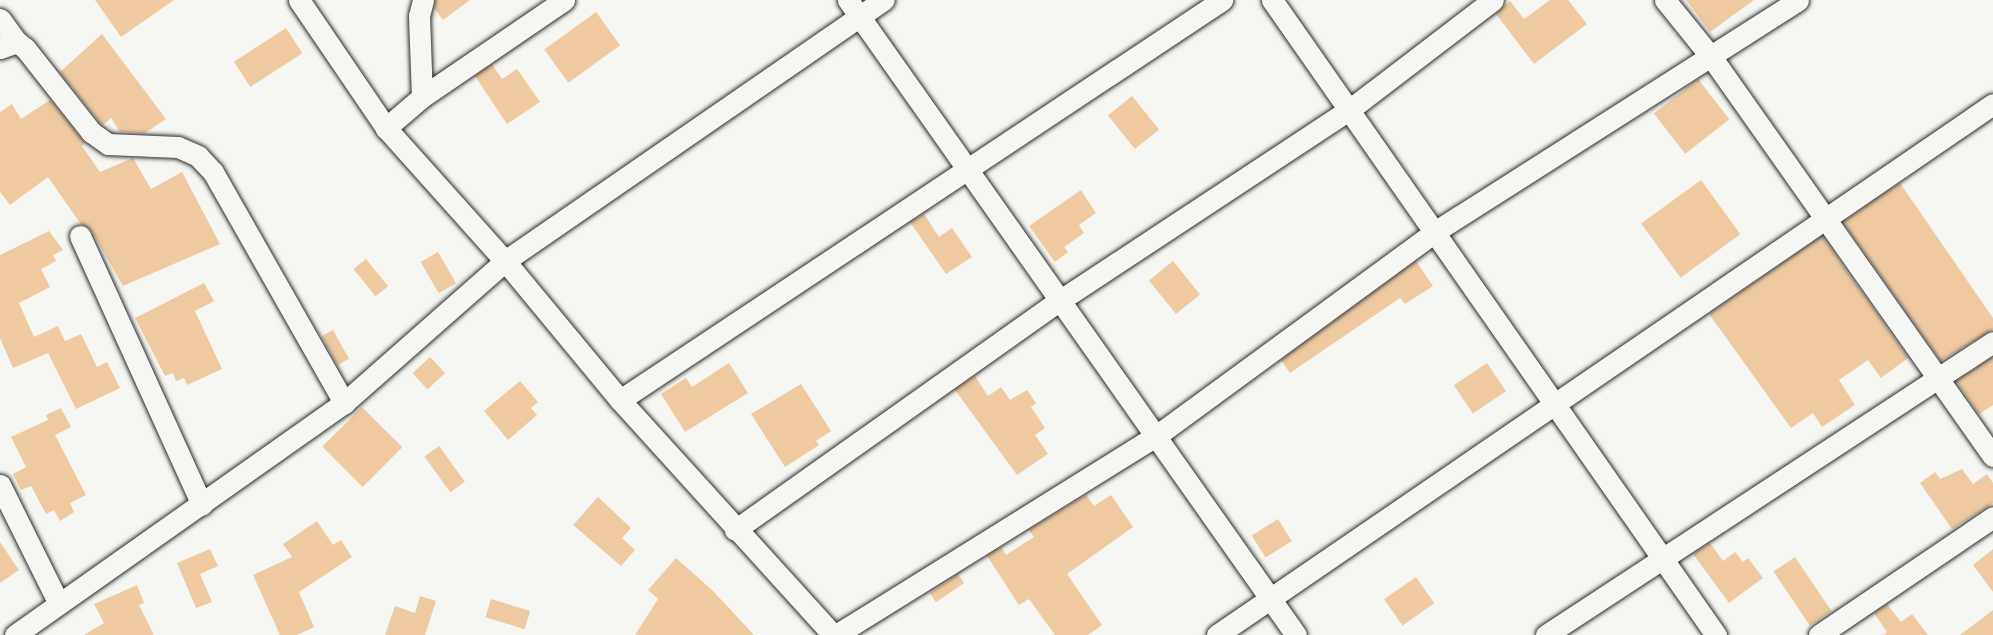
<!DOCTYPE html>
<html>
<head>
<meta charset="utf-8">
<style>
	body { margin:0 }
	#map { position:relative; width:1993px; height:635px; overflow:hidden; background:#f6f6f2; font-family:"Patrick Hand",sans-serif }
	div>[style] { position:absolute }
	[style*='--x'] { left:calc(var(--x)*1px); top:calc(var(--y)*1px); width:calc(var(--w)*1px); rotate:calc(var(--a)*1deg) }
	.building>* { inset:0; background:#efcaa0; transform-origin:0 0 }
	.roads { filter:drop-shadow(0 0 2px #2b2b2b) drop-shadow(0 0 2px #2b2b2b) }
	.minor>* { height:21px; margin:-10.5px; padding:0 10.5px; transform-origin:10.5px; border-radius:10.5px; background:#f6f6f2 }
	span { translate:-50% -50%; white-space:nowrap; text-align:center; line-height:1.15; -webkit-text-stroke:5px #f6f6f2; paint-order:stroke }
</style>
</head>
<body>
<div id="map">
	<div class="building">
		<i style="clip-path:polygon(95px 0,174px 0,121px 37px)"></i>
		<i style="clip-path:polygon(435px 0,470px 0,443px 20px,434px 8px)"></i>
		<i style="clip-path:polygon(1550px 0,1568px 0,1587px 24px,1534px 64px,1496px 14px,1510px 1px,1524px 19px)"></i>
		<i style="clip-path:polygon(1686px 0,1754px 0,1710px 32px)"></i>
		<i style="left:596px;top:12px;width:41px;height:64px;rotate:54deg"></i>
		<i style="left:286px;top:28px;width:30px;height:62px;rotate:57deg"></i>
		<i style="clip-path:polygon(102px 34px,166px 119px,145px 133px,120px 132px,111px 118px,103px 125px,100px 123px,60px 72px)"></i>
		<i style="clip-path:polygon(492px 64px,502px 79px,517px 69px,540px 102px,507px 124px,475px 76px)"></i>
		<i style="left:1698px;top:79px;width:51px;height:56px;rotate:52deg"></i>
		<i style="left:1132px;top:96px;width:43px;height:31px;rotate:51deg"></i>
		<i style="clip-path:polygon(50px 100px,85px 143px,82px 146px,100px 172px,133px 158px,151px 189px,182px 172px,220px 244px,123px 286px,91px 230px,80px 223px,48px 177px,10px 205px,0 192px,0 112px,12px 104px,21px 119px)"></i>
		<i style="left:1701px;top:180px;width:67px;height:74px;rotate:54deg"></i>
		<i style="clip-path:polygon(1900px 183px,1993px 318px,1993px 329px,1941px 361px,1843px 222px)"></i>
		<i style="clip-path:polygon(1081px 190px,1096px 213px,1079px 225px,1084px 233px,1064px 247px,1068px 252px,1055px 262px,1029px 226px)"></i>
		<i style="clip-path:polygon(924px 214px,939px 237px,952px 228px,972px 257px,946px 274px,910px 222px)"></i>
		<i style="clip-path:polygon(49px 231px,63px 250px,53px 255px,56px 261px,41px 269px,50px 287px,19px 303px,34px 337px,58px 326px,65px 341px,81px 334px,97px 367px,107px 362px,120px 388px,76px 409px,48px 353px,13px 368px,0 338px,0 255px)"></i>
		<i style="clip-path:polygon(1822px 236px,1908px 358px,1881px 378px,1868px 360px,1839px 380px,1855px 405px,1822px 427px,1813px 413px,1791px 428px,1709px 314px)"></i>
		<i style="left:438px;top:252px;width:36px;height:20px;rotate:60deg"></i>
		<i style="left:366px;top:259px;width:35px;height:16px;rotate:51deg"></i>
		<i style="left:1173px;top:261px;width:43px;height:31px;rotate:51deg"></i>
		<i style="clip-path:polygon(1416px 261px,1433px 286px,1405px 304px,1400px 298px,1290px 373px,1281px 360px)"></i>
		<i style="clip-path:polygon(204px 283px,214px 301px,195px 311px,222px 369px,187px 385px,184px 378px,176px 381px,173px 373px,165px 376px,135px 318px)"></i>
		<i style="left:333px;top:330px;width:33px;height:13px;rotate:61deg"></i>
		<i style="left:430px;top:357px;width:22px;height:24px;rotate:47deg"></i>
		<i style="clip-path:polygon(1993px 357px,1993px 405px,1979px 414px,1956px 381px)"></i>
		<i style="clip-path:polygon(729px 363px,748px 393px,685px 432px,661px 394px,686px 378px,692px 387px)"></i>
		<i style="left:1487px;top:363px;width:34px;height:40px;rotate:56deg"></i>
		<i style="clip-path:polygon(975px 376px,988px 396px,1001px 387px,1010px 400px,1027px 390px,1036px 403px,1031px 407px,1045px 428px,1035px 435px,1048px 454px,1017px 475px,955px 390px)"></i>
		<i style="clip-path:polygon(520px 381px,538px 402px,531px 408px,537px 415px,508px 440px,484px 411px)"></i>
		<i style="clip-path:polygon(801px 384px,831px 431px,816px 441px,819px 445px,785px 467px,751px 414px)"></i>
		<i style="left:362px;top:407px;width:57px;height:56px;rotate:45deg"></i>
		<i style="clip-path:polygon(61px 408px,71px 427px,55px 435px,86px 495px,70px 503px,74px 512px,60px 521px,54px 510px,46px 514px,31px 486px,21px 490px,13px 474px,26px 467px,11px 437px,48px 420px,46px 415px)"></i>
		<i style="left:439px;top:446px;width:44px;height:18px;rotate:54deg"></i>
		<i style="clip-path:polygon(1962px 469px,1973px 484px,1987px 474px,1993px 483px,1993px 503px,1952px 529px,1920px 483px,1935px 472px,1940px 479px)"></i>
		<i style="clip-path:polygon(1086px 495px,1094px 506px,1111px 495px,1133px 527px,1067px 574px,1102px 625px,1088px 635px,1055px 635px,1029px 599px,1019px 605px,987px 556px,1001px 547px,1006px 555px,1034px 537px,1029px 530px)"></i>
		<i style="clip-path:polygon(598px 497px,631px 528px,622px 538px,635px 550px,621px 566px,573px 525px)"></i>
		<i style="left:1278px;top:519px;width:26px;height:31px;rotate:58deg"></i>
		<i style="clip-path:polygon(317px 521px,333px 545px,341px 540px,352px 557px,299px 592px,314px 627px,297px 635px,280px 635px,253px 575px,292px 557px,283px 544px)"></i>
		<i style="clip-path:polygon(0 542px,19px 570px,0 583px)"></i>
		<i style="clip-path:polygon(1710px 543px,1723px 561px,1735px 552px,1743px 562px,1748px 558px,1763px 578px,1729px 603px,1693px 554px)"></i>
		<i style="clip-path:polygon(210px 549px,218px 566px,200px 574px,212px 602px,196px 608px,177px 563px)"></i>
		<i style="clip-path:polygon(1993px 549px,1993px 592px,1973px 565px)"></i>
		<i style="left:1795px;top:557px;width:65px;height:26px;rotate:56deg"></i>
		<i style="clip-path:polygon(676px 558px,712px 590px,754px 635px,635px 635px,658px 599px,648px 590px)"></i>
		<i style="left:958px;top:574px;width:11px;height:34px;rotate:56deg"></i>
		<i style="left:1416px;top:577px;width:32px;height:39px;rotate:55deg"></i>
		<i style="clip-path:polygon(137px 585px,144px 603px,139px 605px,154px 635px,84px 635px,104px 623px,94px 604px)"></i>
		<i style="clip-path:polygon(420px 596px,436px 601px,425px 635px,385px 635px,395px 606px,415px 613px)"></i>
		<i style="left:491px;top:599px;width:41px;height:19px;rotate:17deg"></i>
		<i style="clip-path:polygon(1887px 604px,1901px 622px,1912px 614px,1928px 635px,1883px 635px,1887px 632px,1874px 613px)"></i>
		<i style="clip-path:polygon(1993px 610px,1993px 635px,1960px 635px)"></i>
	</div>
	<div class="roads">
		<div class="minor">
			<i style="--x:299;--y:0;--w:155;--a:55.8"></i>
			<i style="--x:423;--y:0;--w:16;--a:104"></i>
			<i style="--x:419;--y:16;--w:81;--a:87.9"></i>
			<i style="--x:422;--y:97;--w:48;--a:139.3"></i>
			<i style="--x:386;--y:128;--w:178;--a:48.2"></i>
			<i style="--x:505;--y:261;--w:180;--a:50.4"></i>
			<i style="--x:620;--y:400;--w:317;--a:47.8"></i>
			<i style="--x:848;--y:0;--w:777;--a:54.8"></i>
			<i style="--x:1272;--y:0;--w:775;--a:55.04"></i>
			<i style="--x:1665;--y:0;--w:75;--a:51"></i>
			<i style="--x:1712;--y:58;--w:487;--a:54.8"></i>
			<i style="--x:0;--y:19;--w:29;--a:54"></i>
			<i style="--x:0;--y:48;--w:18;--a:-19"></i>
			<i style="--x:17;--y:42;--w:10;--a:37"></i>
			<i style="--x:25;--y:48;--w:107;--a:51.8"></i>
			<i style="--x:91;--y:132;--w:21;--a:35"></i>
			<i style="--x:108;--y:144;--w:70;--a:2.5"></i>
			<i style="--x:178;--y:147;--w:22;--a:24"></i>
			<i style="--x:198;--y:156;--w:22;--a:47"></i>
			<i style="--x:213;--y:172;--w:266;--a:60.4"></i>
			<i style="--x:422;--y:97;--w:172;--a:-34.3"></i>
			<i style="--x:80;--y:236;--w:295;--a:65.6"></i>
			<i style="--x:620;--y:400;--w:723;--a:-33.6"></i>
			<i style="--x:0;--y:485;--w:131;--a:63.6"></i>
			<i style="--x:735;--y:530;--w:397;--a:-35.3"></i>
			<i style="--x:1059;--y:301;--w:347;--a:-33.4"></i>
			<i style="--x:1349;--y:110;--w:181;--a:-37.4"></i>
			<i style="--x:15;--y:635;--w:403;--a:-35.2"></i>
			<i style="--x:344;--y:403;--w:215;--a:-41.4"></i>
			<i style="--x:505;--y:261;--w:460;--a:-34.6"></i>
			<i style="--x:836;--y:635;--w:377;--a:-31.9"></i>
			<i style="--x:1156;--y:436;--w:347;--a:-36.2"></i>
			<i style="--x:1436;--y:231;--w:429;--a:-32.5"></i>
			<i style="--x:1217;--y:635;--w:940;--a:-34.38"></i>
			<i style="--x:1546;--y:635;--w:534;--a:-33.24"></i>
			<i style="--x:1819;--y:635;--w:210;--a:-34.1"></i>
		</div>
	</div>
</div>
</body>
</html>
